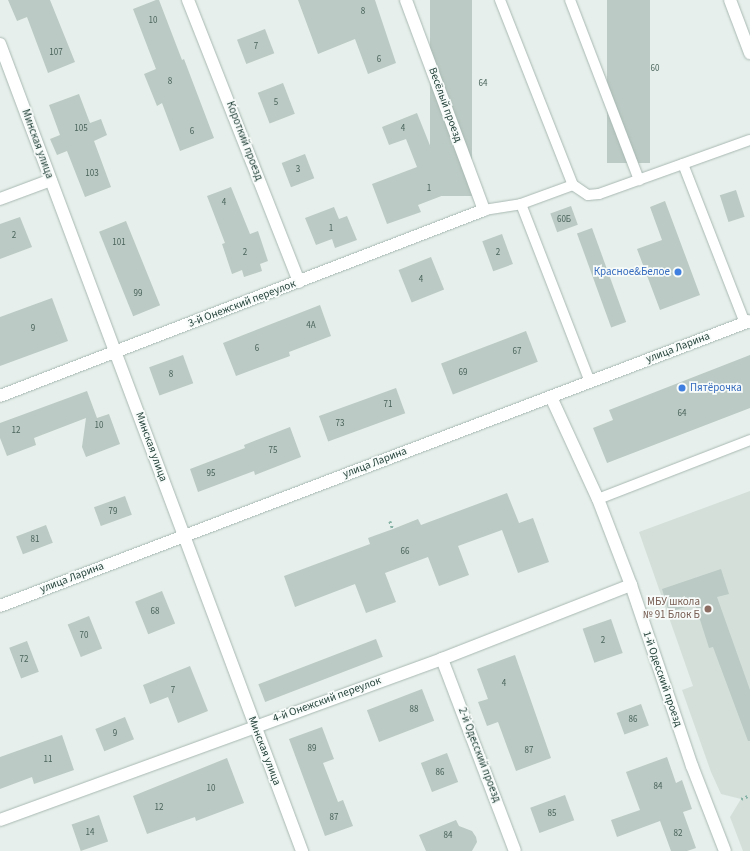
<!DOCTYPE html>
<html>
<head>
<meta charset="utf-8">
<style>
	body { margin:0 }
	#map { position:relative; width:750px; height:851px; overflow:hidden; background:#e6efeb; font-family:"Source Sans 3",sans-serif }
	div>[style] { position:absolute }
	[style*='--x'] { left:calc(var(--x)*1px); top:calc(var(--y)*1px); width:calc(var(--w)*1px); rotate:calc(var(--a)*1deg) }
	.built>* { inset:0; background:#d4dfda }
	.building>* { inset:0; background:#bbcac4; transform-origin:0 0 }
	.path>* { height:2.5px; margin-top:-1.25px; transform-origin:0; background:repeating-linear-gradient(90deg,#86b3a5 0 2px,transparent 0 5px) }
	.roads { filter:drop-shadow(0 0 1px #a8b8b2) drop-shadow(0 0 1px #a8b8b2) }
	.lane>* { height:10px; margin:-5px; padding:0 5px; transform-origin:5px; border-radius:5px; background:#fff }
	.street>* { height:12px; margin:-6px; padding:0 6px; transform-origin:6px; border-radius:6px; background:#fff }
	.secondary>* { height:12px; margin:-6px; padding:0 6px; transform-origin:6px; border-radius:6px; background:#fff }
	.dots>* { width:11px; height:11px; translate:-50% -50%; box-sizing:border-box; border:2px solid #f7fbf9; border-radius:50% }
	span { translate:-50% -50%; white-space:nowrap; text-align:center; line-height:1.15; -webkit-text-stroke:3.5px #f7fbf9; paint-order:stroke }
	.number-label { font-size:9px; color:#4a645c }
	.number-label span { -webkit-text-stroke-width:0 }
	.street-label { font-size:11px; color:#24423a }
	.shop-label { font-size:11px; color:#366cbe }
	.right { translate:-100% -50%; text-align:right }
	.left { translate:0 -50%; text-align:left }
	.education-label { font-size:11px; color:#785e54 }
</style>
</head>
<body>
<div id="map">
	<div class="built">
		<i style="clip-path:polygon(750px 491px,750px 851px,743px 851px,730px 817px,741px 799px,721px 794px,711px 772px,682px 690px,693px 686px,639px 532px)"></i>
	</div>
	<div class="building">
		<i style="clip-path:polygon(8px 0,50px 0,75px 62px,48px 73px,27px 17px,17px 21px)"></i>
		<i style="clip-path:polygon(156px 0,159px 0,182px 60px,184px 59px,214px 138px,180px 151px,162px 103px,157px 106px,144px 74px,156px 69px,133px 9px)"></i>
		<i style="clip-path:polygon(298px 0,375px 0,396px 63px,368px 74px,355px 39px,318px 54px)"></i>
		<i style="left:430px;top:0;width:42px;height:196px"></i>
		<i style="left:607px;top:0;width:43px;height:163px"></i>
		<i style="left:265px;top:29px;width:26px;height:30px;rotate:69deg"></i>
		<i style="left:283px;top:83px;width:33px;height:27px;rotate:69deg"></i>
		<i style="clip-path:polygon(79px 94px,90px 123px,101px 119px,107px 135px,94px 141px,111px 187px,85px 197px,67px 151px,57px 155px,50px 139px,60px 135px,49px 105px)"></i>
		<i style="clip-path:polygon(417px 113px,431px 148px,445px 143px,459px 178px,440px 185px,444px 195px,418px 205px,421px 212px,387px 224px,372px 184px,417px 167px,406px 139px,389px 145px,382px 127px)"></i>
		<i style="left:305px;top:154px;width:26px;height:25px;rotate:69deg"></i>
		<i style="clip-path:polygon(231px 187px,250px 234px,258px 231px,268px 261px,260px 264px,262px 271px,244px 277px,242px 270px,232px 274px,222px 244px,225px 243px,207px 196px)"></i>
		<i style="left:736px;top:190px;width:28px;height:17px;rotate:72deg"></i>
		<i style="clip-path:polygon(665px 201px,700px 295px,660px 310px,637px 249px,662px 240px,650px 207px)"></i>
		<i style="left:571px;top:206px;width:20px;height:22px;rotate:70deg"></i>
		<i style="clip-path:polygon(334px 207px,339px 219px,347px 216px,357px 240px,335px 248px,332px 239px,316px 245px,305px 218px)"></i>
		<i style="clip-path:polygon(20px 217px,32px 247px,0 259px,0 224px)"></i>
		<i style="left:126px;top:221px;width:91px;height:29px;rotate:68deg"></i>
		<i style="left:592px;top:228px;width:100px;height:16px;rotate:70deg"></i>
		<i style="left:502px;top:234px;width:32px;height:21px;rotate:70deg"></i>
		<i style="left:431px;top:257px;width:35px;height:35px;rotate:68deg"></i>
		<i style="clip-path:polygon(52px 298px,68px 341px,0 366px,0 317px)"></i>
		<i style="clip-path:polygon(320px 305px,331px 336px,289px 352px,290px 356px,236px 376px,223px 343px)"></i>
		<i style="left:526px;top:331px;width:33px;height:91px;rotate:69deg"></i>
		<i style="left:183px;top:355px;width:30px;height:36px;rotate:70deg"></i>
		<i style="clip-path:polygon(750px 355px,750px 408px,607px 463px,593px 428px,613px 420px,609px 410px)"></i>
		<i style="left:396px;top:388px;width:27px;height:82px;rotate:70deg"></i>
		<i style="clip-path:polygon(87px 391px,97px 418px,109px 414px,120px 444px,86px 457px,82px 447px,86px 418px,34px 438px,36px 445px,7px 456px,0 438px,0 423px)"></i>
		<i style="clip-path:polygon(290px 427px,301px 457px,255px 475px,254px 471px,198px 492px,190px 469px,245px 448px,244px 445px)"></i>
		<i style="clip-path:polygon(507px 493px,519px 523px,533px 518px,549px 562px,518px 573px,502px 530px,458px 546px,469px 575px,439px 586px,428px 557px,385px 573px,396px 602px,366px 613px,355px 584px,295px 607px,284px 576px,370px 544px,368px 538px,393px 529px,418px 519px,421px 525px)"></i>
		<i style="left:125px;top:496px;width:20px;height:33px;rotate:70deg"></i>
		<i style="left:46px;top:525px;width:19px;height:32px;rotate:69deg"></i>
		<i style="clip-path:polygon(721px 569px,729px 594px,717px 597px,750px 690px,750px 741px,748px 741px,713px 647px,709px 648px,695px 604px,669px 612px,662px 589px)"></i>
		<i style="left:162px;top:591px;width:35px;height:29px;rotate:68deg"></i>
		<i style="left:89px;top:616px;width:35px;height:23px;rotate:68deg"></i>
		<i style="left:611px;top:619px;width:36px;height:30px;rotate:71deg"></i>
		<i style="left:376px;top:639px;width:19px;height:126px;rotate:69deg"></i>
		<i style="left:27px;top:641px;width:33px;height:19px;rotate:69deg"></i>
		<i style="clip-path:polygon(515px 655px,551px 758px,516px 771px,498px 722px,487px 726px,478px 702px,488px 699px,477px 669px)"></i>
		<i style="clip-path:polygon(190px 666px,208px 711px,178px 723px,168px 697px,150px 704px,143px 685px)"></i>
		<i style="left:422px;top:689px;width:34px;height:59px;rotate:69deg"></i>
		<i style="left:641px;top:704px;width:23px;height:26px;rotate:70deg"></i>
		<i style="left:125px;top:717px;width:24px;height:32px;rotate:68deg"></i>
		<i style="clip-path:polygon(322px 727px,334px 759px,323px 763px,338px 802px,343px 800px,353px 826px,325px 836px,289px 739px)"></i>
		<i style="clip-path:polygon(62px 735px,74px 770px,34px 784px,32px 777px,0 789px,0 757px)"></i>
		<i style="left:447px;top:753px;width:31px;height:28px;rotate:69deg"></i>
		<i style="clip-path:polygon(667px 757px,676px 783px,682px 780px,692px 809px,683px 812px,696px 848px,687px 851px,671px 851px,660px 821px,617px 837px,611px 820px,640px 810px,626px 772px)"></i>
		<i style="clip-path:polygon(227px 758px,244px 803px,196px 821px,195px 817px,147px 834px,133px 796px)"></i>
		<i style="left:565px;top:795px;width:27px;height:37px;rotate:70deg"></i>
		<i style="left:99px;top:815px;width:28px;height:29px;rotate:71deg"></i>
		<i style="clip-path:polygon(456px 820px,459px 826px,472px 831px,476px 837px,477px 842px,472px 851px,426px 851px,419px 835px)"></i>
	</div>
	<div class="path">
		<i style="--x:390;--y:521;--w:9;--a:69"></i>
		<i style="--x:741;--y:799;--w:10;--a:-24"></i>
	</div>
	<div class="roads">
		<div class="lane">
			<i style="--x:500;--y:0;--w:199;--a:68.5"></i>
			<i style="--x:573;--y:185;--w:18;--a:34"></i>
			<i style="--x:588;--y:195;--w:11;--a:-5"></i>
			<i style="--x:599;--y:194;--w:160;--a:-19.7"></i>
			<i style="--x:570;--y:0;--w:193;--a:69"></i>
			<i style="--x:683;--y:164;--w:171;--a:68.7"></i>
			<i style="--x:521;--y:204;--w:55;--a:-20.1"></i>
			<i style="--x:484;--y:210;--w:37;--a:-9"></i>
			<i style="--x:521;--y:204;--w:191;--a:68.8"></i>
			<i style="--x:598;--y:499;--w:163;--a:-21.2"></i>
		</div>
		<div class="street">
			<i style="--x:188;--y:0;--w:303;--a:68.5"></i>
			<i style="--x:0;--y:44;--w:862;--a:69.48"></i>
			<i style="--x:0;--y:199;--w:54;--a:-20.4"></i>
			<i style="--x:0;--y:396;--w:519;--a:-21.02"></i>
			<i style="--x:484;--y:210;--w:224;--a:-110.4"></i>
			<i style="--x:551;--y:397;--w:112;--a:65.3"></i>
			<i style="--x:598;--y:499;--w:92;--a:69"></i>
			<i style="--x:631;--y:585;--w:191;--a:71.4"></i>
			<i style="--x:692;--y:766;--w:91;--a:68.8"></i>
			<i style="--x:442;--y:659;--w:205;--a:69.2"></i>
			<i style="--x:0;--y:820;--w:470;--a:-20"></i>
			<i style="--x:442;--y:659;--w:203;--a:-21.4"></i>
		</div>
		<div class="secondary">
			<i style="--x:730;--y:0;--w:57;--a:69.3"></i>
			<i style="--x:0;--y:606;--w:802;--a:-20.81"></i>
		</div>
	</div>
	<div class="dots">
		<i style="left:678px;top:272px;background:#3f7fe0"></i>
		<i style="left:682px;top:388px;background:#3f7fe0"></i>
		<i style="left:708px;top:609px;background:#8d6e63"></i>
	</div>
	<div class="number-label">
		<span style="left:363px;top:12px">8</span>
		<span style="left:153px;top:21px">10</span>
		<span style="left:256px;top:47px">7</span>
		<span style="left:56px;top:53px">107</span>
		<span style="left:379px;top:60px">6</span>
		<span style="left:655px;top:69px">60</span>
		<span style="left:170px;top:82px">8</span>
		<span style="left:483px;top:84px">64</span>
		<span style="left:276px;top:103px">5</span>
		<span style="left:81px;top:129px">105</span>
		<span style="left:403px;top:129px">4</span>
		<span style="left:192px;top:132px">6</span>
		<span style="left:298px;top:170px">3</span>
		<span style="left:92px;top:174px">103</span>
		<span style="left:429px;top:189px">1</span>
		<span style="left:224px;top:203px">4</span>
		<span style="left:564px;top:220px">60Б</span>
		<span style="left:331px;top:229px">1</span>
		<span style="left:14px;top:236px">2</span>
		<span style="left:119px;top:243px">101</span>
		<span style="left:245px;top:253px">2</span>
		<span style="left:498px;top:253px">2</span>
		<span style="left:421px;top:280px">4</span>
		<span style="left:138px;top:294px">99</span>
		<span style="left:311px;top:326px">4А</span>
		<span style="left:33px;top:329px">9</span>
		<span style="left:257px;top:349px">6</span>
		<span style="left:517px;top:352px">67</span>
		<span style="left:463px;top:373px">69</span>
		<span style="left:171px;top:375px">8</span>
		<span style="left:388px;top:405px">71</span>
		<span style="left:682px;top:414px">64</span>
		<span style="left:340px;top:424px">73</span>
		<span style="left:99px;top:426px">10</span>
		<span style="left:16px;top:431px">12</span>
		<span style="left:273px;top:451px">75</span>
		<span style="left:211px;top:474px">95</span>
		<span style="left:113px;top:512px">79</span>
		<span style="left:35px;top:540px">81</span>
		<span style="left:405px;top:552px">66</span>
		<span style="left:155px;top:612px">68</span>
		<span style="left:84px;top:636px">70</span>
		<span style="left:603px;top:641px">2</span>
		<span style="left:24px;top:660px">72</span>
		<span style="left:504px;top:684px">4</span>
		<span style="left:173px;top:691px">7</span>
		<span style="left:414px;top:710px">88</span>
		<span style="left:633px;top:720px">86</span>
		<span style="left:115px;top:734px">9</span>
		<span style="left:312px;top:749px">89</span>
		<span style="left:529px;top:751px">87</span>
		<span style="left:48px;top:760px">11</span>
		<span style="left:440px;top:773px">86</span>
		<span style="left:658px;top:787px">84</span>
		<span style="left:211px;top:789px">10</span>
		<span style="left:159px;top:808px">12</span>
		<span style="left:552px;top:814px">85</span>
		<span style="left:334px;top:818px">87</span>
		<span style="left:90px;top:833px">14</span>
		<span style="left:678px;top:834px">82</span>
		<span style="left:448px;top:836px">84</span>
	</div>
	<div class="street-label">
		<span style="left:445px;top:105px;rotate:70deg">Весёлый проезд</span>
		<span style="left:244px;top:141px;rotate:69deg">Короткий проезд</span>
		<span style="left:37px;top:144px;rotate:70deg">Минская улица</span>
		<span style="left:242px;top:304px;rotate:-21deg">3-й Онежский переулок</span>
		<span style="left:678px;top:348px;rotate:-21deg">улица Ларина</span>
		<span style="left:151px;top:447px;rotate:70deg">Минская улица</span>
		<span style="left:375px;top:463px;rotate:-21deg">улица Ларина</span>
		<span style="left:72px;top:578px;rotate:-21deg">улица Ларина</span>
		<span style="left:662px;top:679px;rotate:71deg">1-й Одесский проезд</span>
		<span style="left:327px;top:700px;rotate:-20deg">4-й Онежский переулок</span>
		<span style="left:264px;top:751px;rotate:69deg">Минская улица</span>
		<span style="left:479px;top:755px;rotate:69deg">2-й Одесский проезд</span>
	</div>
	<div class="shop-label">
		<span class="right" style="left:670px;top:272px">Красное&amp;Белое</span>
		<span class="left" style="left:690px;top:388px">Пятёрочка</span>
	</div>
	<div class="education-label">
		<span class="right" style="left:700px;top:609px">МБУ школа<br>№ 91 Блок Б</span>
	</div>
</div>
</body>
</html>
